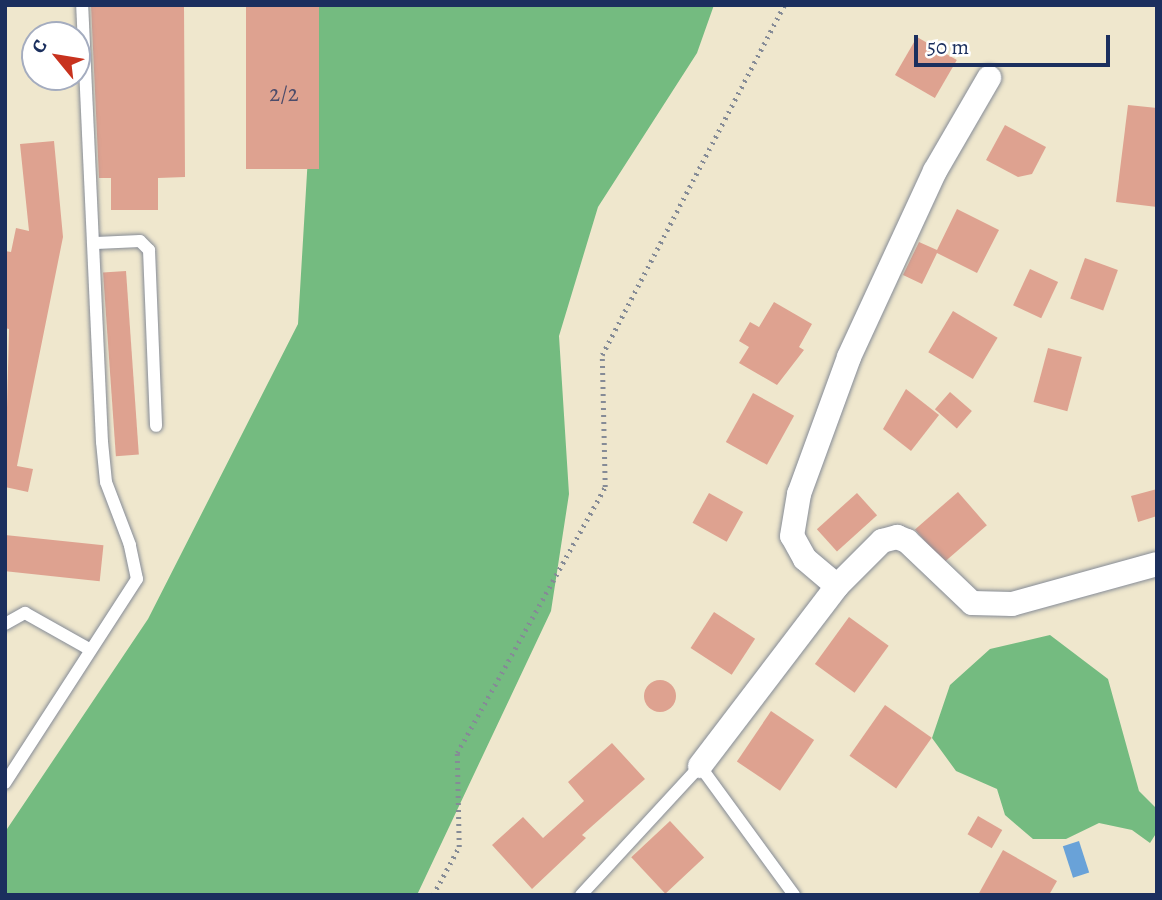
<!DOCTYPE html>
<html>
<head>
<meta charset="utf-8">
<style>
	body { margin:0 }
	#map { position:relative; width:1162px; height:900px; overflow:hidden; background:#efe7cd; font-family:Alegreya,serif }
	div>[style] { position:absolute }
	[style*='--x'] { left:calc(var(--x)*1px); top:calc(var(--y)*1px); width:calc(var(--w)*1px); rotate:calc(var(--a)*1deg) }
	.forest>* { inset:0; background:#74bb80 }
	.water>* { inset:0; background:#69a2d8; transform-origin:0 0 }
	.building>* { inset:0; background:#dea290; transform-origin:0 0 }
	.round { border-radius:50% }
	.path>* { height:4.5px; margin-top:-2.25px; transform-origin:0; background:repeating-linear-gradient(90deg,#858b96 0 2px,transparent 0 7px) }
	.roads { filter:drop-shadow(0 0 2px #858b96) drop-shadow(0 0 2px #858b96) }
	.lane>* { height:12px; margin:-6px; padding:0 6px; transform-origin:6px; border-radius:6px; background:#fff }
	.street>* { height:24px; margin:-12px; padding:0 12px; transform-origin:12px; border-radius:12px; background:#fff }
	span { translate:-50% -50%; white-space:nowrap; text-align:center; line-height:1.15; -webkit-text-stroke:5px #fff; paint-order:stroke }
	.number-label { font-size:23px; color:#4c4c6a }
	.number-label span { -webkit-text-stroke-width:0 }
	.frame { position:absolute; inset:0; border:7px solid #1b2f5e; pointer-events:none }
	.north { position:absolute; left:21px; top:21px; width:70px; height:70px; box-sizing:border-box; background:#fff; border:2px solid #a4acbf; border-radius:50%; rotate:300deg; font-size:19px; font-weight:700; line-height:28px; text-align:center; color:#1b2f5e }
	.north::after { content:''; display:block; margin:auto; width:24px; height:32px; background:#c8321e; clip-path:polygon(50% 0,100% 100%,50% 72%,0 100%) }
	.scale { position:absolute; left:914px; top:35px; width:196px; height:32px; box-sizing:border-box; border:4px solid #1b2f5e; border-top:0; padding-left:9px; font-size:21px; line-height:24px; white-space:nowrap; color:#1b2f5e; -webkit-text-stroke:5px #fff; paint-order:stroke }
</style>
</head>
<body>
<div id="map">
	<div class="forest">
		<i style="clip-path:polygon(317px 5px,714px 5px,697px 53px,598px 207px,559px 336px,569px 494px,551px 611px,417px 895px,5px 895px,5px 832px,148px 619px,298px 324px)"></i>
		<i style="clip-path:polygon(1050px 635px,1108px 679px,1139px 791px,1155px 807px,1157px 832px,1150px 843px,1132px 830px,1099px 823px,1066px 839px,1033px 839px,1005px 815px,997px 789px,956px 771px,932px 738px,950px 685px,990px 649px)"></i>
	</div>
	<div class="water">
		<i style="left:1079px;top:841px;width:33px;height:17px;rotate:72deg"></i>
	</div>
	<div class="building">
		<i style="clip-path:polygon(91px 5px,184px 5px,185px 177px,158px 178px,158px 210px,111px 210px,111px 178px,99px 178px)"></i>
		<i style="left:246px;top:5px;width:73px;height:164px"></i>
		<i style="left:917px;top:37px;width:46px;height:44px;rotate:30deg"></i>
		<i style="clip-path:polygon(1128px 105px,1157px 108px,1157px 207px,1116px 202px)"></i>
		<i style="clip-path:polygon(1005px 125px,1046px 147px,1032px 174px,1018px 177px,986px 160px)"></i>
		<i style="clip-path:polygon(54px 141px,63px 237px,17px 466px,33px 469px,28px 492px,5px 487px,9px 329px,5px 328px,5px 251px,11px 252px,16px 228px,29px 231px,20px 144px)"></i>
		<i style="clip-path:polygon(957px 209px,999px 230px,977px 273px,937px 253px,922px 284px,903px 275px,919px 242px,937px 250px)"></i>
		<i style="left:1085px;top:258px;width:35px;height:43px;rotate:20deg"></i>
		<i style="left:1030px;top:269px;width:31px;height:40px;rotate:25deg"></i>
		<i style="left:126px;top:271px;width:184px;height:23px;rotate:86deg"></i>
		<i style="clip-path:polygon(774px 302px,812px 324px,799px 347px,804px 350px,777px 385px,739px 363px,749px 347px,739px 341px,750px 322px,759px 327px)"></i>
		<i style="left:953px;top:311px;width:52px;height:48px;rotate:31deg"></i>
		<i style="left:1048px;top:348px;width:35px;height:56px;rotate:15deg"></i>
		<i style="clip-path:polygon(906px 389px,939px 415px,911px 451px,883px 429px)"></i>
		<i style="left:950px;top:392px;width:29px;height:23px;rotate:41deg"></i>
		<i style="left:753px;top:393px;width:47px;height:56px;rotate:29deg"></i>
		<i style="clip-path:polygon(1157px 489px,1157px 516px,1138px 522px,1131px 496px)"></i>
		<i style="left:958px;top:492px;width:44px;height:57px;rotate:49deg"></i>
		<i style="left:709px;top:493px;width:39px;height:34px;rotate:29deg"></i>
		<i style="left:857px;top:493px;width:30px;height:54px;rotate:48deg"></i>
		<i style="left:5px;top:535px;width:99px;height:36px;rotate:6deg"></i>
		<i style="left:714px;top:612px;width:49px;height:43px;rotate:33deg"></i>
		<i style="left:849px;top:617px;width:49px;height:58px;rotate:36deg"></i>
		<i class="round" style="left:644px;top:680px;width:32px;height:32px"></i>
		<i style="left:885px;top:705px;width:57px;height:62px;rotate:35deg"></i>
		<i style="left:771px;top:711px;width:52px;height:61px;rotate:34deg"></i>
		<i style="clip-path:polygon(612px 743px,645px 779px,582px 835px,586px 838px,532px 889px,492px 845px,523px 817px,543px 838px,584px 801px,568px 782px)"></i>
		<i style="left:978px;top:816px;width:28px;height:21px;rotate:30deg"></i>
		<i style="left:670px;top:821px;width:50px;height:53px;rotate:47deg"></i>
		<i style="clip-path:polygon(1003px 850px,1057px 881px,1049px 895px,978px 895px)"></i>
	</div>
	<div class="path">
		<i style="--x:433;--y:895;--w:55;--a:-61.6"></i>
		<i style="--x:459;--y:847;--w:94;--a:-91.2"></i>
		<i style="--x:457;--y:753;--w:304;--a:-60.9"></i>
		<i style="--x:605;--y:487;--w:132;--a:-91.3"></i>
		<i style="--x:602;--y:355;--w:394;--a:-62.5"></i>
	</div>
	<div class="roads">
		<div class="lane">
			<i style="--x:96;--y:243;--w:44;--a:-2.6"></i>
			<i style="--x:140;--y:241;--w:13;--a:45"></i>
			<i style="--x:149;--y:250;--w:176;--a:87.7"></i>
			<i style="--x:5;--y:624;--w:23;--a:-29"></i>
			<i style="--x:25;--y:613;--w:73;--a:29.4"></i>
			<i style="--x:5;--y:783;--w:243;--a:-57.1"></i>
			<i style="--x:137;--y:579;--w:35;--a:-102"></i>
			<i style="--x:130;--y:545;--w:67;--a:-110.9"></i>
			<i style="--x:106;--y:482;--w:40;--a:-95.7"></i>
			<i style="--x:102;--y:442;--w:437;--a:-92.6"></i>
			<i style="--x:581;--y:895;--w:176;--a:-47.3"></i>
			<i style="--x:700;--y:766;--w:160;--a:53.9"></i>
		</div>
		<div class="street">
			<i style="--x:837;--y:586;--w:42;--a:-139.8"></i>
			<i style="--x:805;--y:559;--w:26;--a:-119"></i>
			<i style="--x:792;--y:536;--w:43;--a:-80.5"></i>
			<i style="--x:799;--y:494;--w:146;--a:-69.9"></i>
			<i style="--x:849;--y:357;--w:205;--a:-65.2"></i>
			<i style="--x:935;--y:171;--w:108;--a:-59.9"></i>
			<i style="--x:700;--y:766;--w:226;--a:-52.7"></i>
			<i style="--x:837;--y:586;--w:64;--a:-45"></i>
			<i style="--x:882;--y:541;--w:16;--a:-15"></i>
			<i style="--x:897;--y:537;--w:11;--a:22"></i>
			<i style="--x:907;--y:541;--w:90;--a:43.6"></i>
			<i style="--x:972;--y:603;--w:40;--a:1.4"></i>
			<i style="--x:1012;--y:604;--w:150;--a:-15.4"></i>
		</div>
	</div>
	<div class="number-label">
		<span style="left:284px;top:94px">2/2</span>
	</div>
	<div class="frame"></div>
	<div class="north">С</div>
	<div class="scale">50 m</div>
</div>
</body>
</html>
